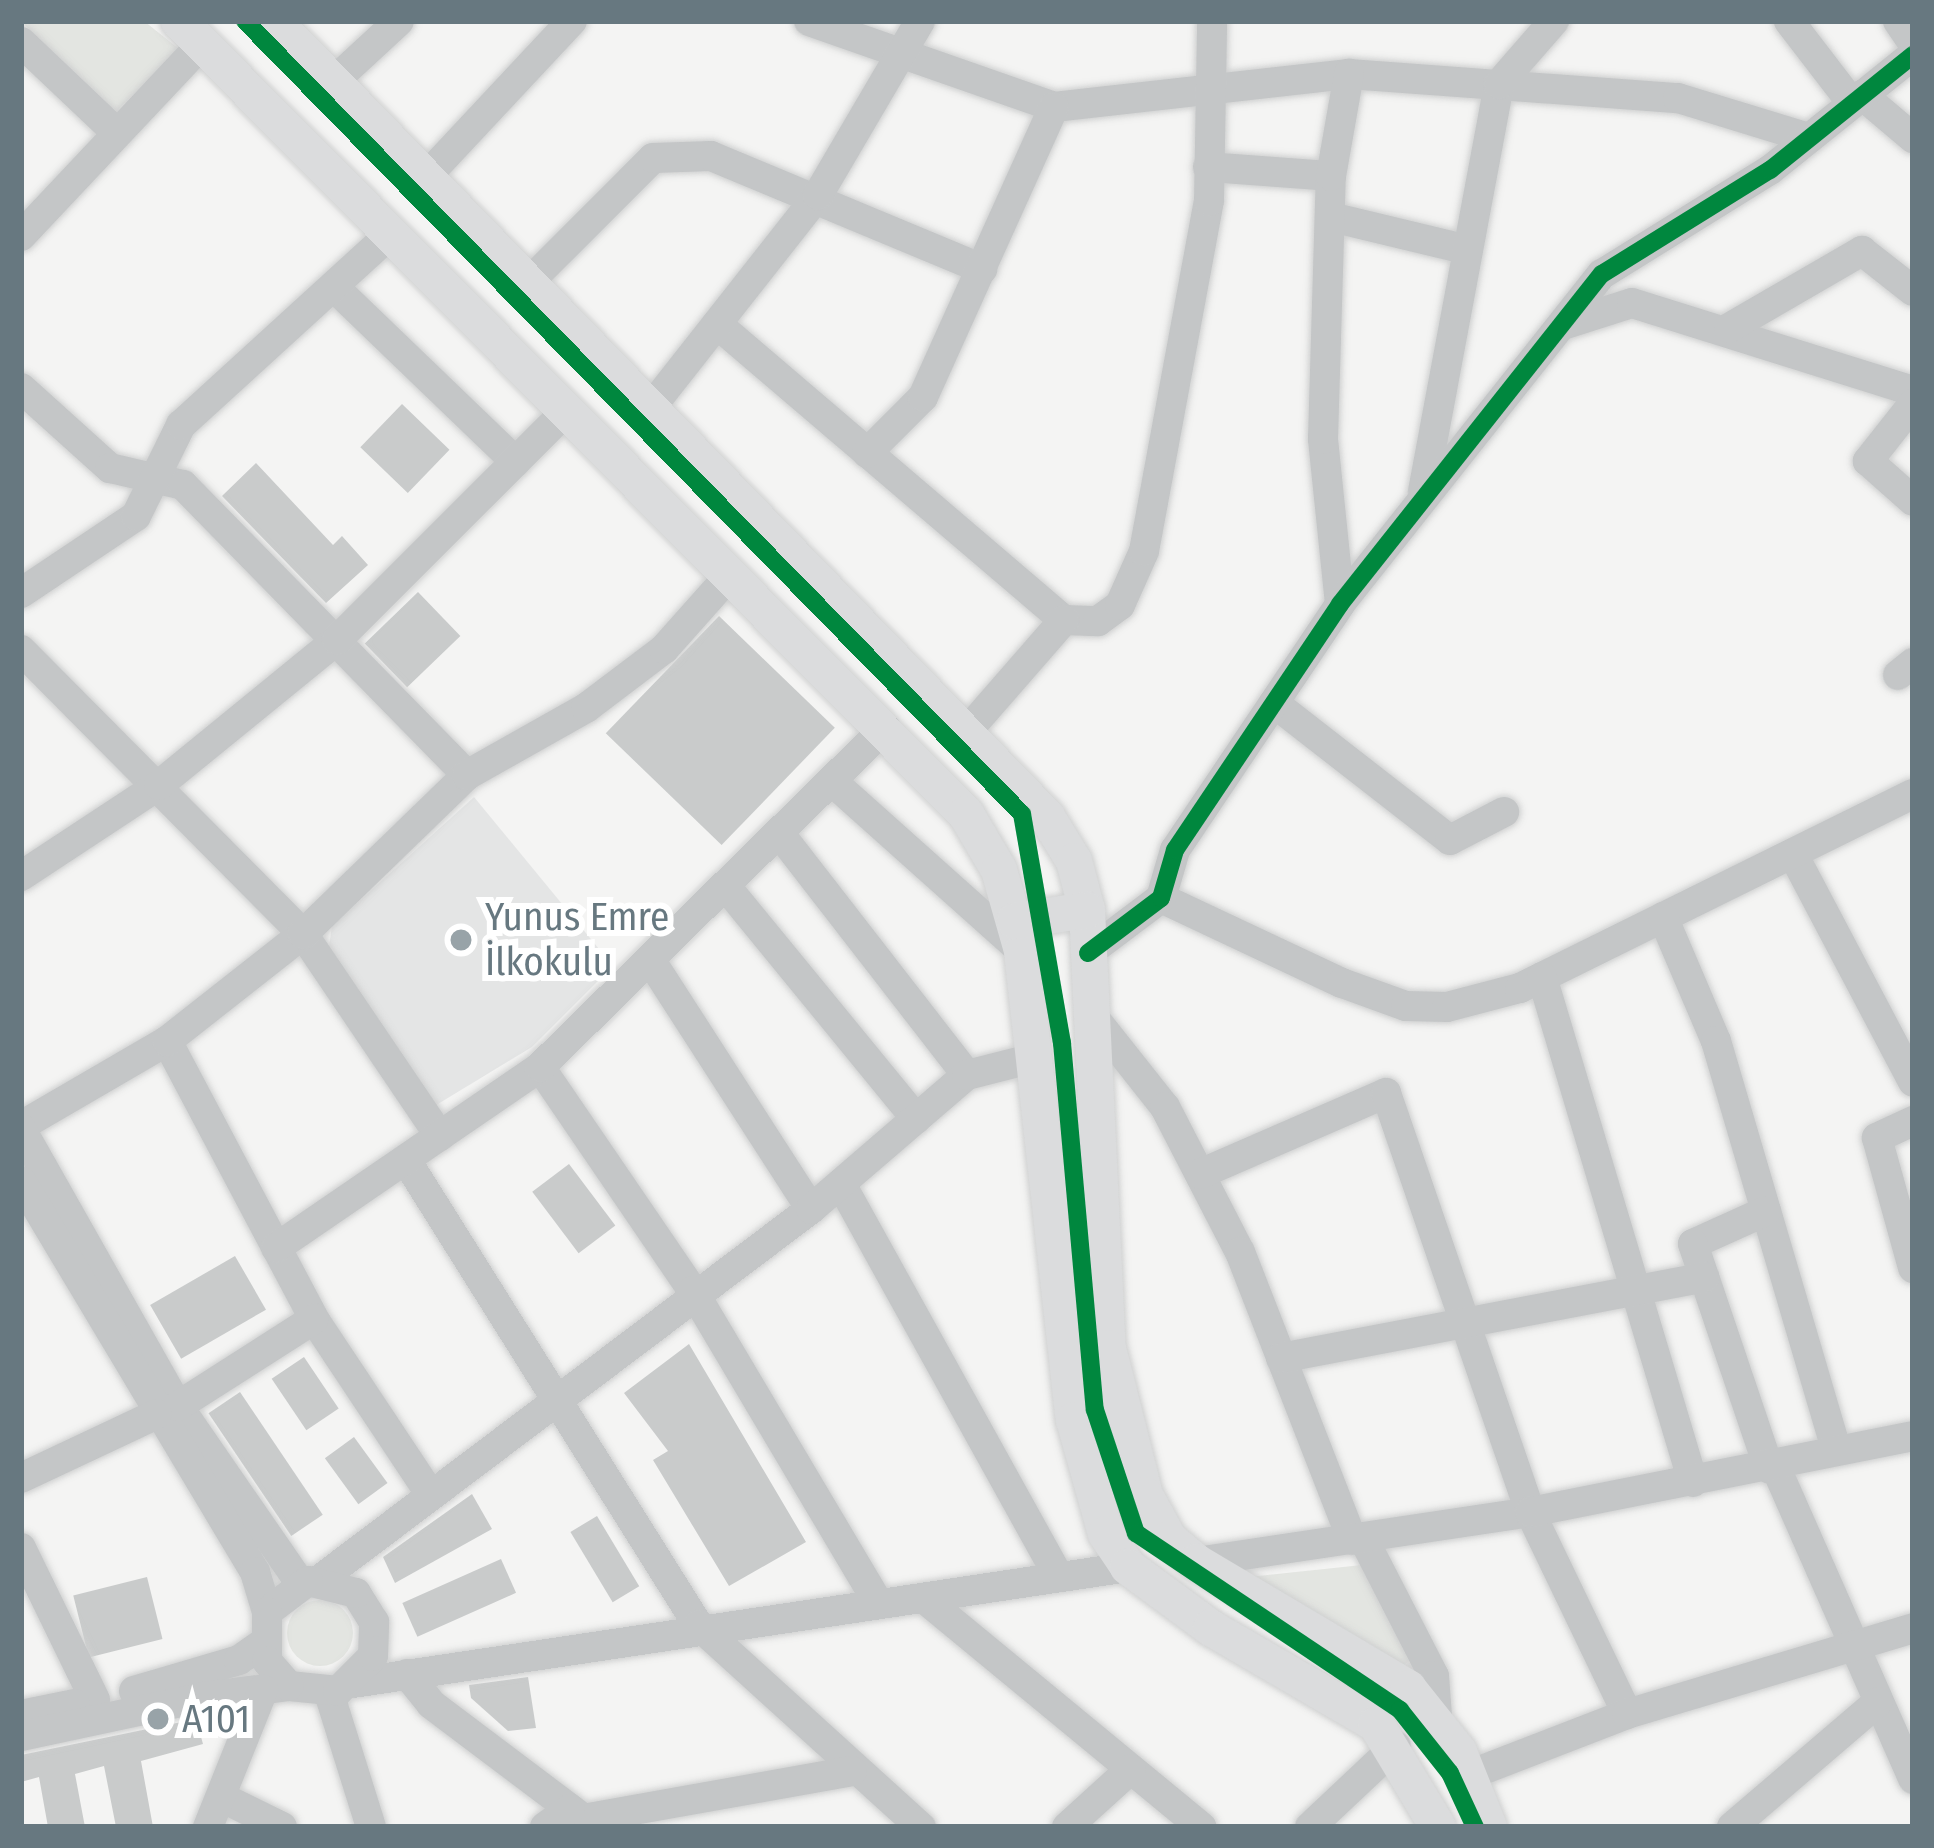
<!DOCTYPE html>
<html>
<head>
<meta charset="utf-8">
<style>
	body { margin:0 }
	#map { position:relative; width:1934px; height:1848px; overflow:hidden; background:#f4f4f3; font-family:"Fira Sans Condensed",sans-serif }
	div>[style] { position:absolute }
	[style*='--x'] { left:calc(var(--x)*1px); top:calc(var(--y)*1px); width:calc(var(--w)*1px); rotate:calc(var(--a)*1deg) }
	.built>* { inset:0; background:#e4e5e5 }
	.green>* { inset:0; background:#e3e5e1 }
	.round { border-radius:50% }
	.building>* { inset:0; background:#c9cbcb; transform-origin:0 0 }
	.roads { filter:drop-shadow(0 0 3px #cfd0d0) drop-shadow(0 0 3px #cfd0d0) }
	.minor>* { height:30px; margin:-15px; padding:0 15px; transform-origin:15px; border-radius:15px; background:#c4c6c7 }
	.major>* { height:36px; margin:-18px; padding:0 18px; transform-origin:18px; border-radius:18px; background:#dbdcdd }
	.cycleway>* { height:18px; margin:-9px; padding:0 9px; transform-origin:9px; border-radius:9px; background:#00873e }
	.dots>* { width:33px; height:33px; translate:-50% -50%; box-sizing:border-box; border:6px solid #fff; border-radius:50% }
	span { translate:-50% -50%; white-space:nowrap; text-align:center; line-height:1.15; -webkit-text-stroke:12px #fff; paint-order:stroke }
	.poi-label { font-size:39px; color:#677880 }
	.left { translate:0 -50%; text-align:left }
	.frame { position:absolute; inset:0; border:24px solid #677880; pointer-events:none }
</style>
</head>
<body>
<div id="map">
	<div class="built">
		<i style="clip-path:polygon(474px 797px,613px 966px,532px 1047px,433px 1107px,328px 953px,332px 926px)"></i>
	</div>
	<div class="green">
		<i style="clip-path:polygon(21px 21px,144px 21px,179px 49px,113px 115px)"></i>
		<i style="clip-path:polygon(1362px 1565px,1412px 1658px,1402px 1667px,1249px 1577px)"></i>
		<i class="round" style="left:287px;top:1600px;width:66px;height:66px"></i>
	</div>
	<div class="building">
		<i style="left:402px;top:404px;width:66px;height:60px;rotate:44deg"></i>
		<i style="clip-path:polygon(256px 463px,333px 545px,342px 536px,368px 565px,326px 603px,222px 496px)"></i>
		<i style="left:418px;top:592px;width:61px;height:74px;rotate:46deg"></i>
		<i style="left:719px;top:616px;width:161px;height:163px;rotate:44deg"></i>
		<i style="left:569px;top:1164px;width:77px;height:46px;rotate:53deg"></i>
		<i style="left:235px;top:1256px;width:62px;height:98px;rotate:60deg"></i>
		<i style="clip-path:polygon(689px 1344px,806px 1542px,729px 1586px,653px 1460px,668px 1451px,624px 1393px)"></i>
		<i style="left:304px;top:1357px;width:62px;height:39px;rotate:56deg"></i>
		<i style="left:240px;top:1392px;width:148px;height:38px;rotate:56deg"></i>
		<i style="left:354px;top:1437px;width:57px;height:36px;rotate:54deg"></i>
		<i style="clip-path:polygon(472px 1494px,492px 1529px,395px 1583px,383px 1557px)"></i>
		<i style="left:597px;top:1516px;width:82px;height:31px;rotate:59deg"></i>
		<i style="left:501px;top:1559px;width:37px;height:108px;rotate:66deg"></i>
		<i style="left:147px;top:1577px;width:64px;height:76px;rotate:76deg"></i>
		<i style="clip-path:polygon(528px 1677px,536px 1728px,508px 1731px,471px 1698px,469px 1685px)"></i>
		<i style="clip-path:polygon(196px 1719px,203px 1744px,141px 1761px,153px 1827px,116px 1827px,104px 1766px,75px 1774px,85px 1827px,48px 1827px,39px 1777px,21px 1782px,21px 1755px)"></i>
	</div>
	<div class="roads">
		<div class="minor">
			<i style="--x:809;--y:21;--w:260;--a:19.3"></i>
			<i style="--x:1054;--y:107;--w:297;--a:-6.4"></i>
			<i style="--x:1349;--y:74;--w:330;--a:4.2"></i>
			<i style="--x:1678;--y:98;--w:137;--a:17"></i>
			<i style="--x:1789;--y:21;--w:103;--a:52.5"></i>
			<i style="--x:1898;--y:21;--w:27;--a:56"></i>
			<i style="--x:21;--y:42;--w:132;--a:43.5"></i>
			<i style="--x:332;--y:83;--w:91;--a:-42.8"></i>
			<i style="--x:1862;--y:95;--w:67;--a:40.1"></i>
			<i style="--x:1208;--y:167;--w:123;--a:4.2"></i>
			<i style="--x:423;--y:180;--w:218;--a:-46.9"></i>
			<i style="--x:1331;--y:217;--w:137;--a:13.5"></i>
			<i style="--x:21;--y:236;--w:262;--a:-46.7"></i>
			<i style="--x:527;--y:284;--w:178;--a:-45"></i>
			<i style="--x:653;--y:158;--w:58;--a:-2"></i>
			<i style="--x:711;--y:156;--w:294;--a:22.6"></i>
			<i style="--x:334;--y:287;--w:252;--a:43.9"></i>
			<i style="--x:717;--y:324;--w:456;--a:40.5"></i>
			<i style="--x:1064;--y:620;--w:34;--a:2"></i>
			<i style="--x:1098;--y:621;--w:27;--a:-36"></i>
			<i style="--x:1120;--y:605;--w:59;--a:-66"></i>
			<i style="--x:1144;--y:551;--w:356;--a:-79.5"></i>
			<i style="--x:1209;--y:201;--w:180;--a:-89"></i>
			<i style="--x:1566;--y:324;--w:69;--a:-17.7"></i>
			<i style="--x:1632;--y:303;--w:294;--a:17.4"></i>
			<i style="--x:1729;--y:328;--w:154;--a:-30.1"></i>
			<i style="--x:1862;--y:251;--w:65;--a:38.1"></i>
			<i style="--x:21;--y:388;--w:120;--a:42"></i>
			<i style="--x:110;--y:468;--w:75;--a:13.1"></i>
			<i style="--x:183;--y:485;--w:406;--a:45.6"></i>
			<i style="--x:1913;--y:404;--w:73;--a:128.3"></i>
			<i style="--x:1868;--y:461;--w:60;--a:41.6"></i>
			<i style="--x:649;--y:410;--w:273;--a:-51.8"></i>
			<i style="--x:818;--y:195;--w:202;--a:-59.6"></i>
			<i style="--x:867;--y:453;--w:79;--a:-45"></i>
			<i style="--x:923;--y:397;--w:318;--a:-65.7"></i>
			<i style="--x:1423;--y:491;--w:414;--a:-79.4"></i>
			<i style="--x:1499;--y:84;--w:84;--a:-48.9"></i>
			<i style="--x:21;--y:593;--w:138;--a:-33.8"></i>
			<i style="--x:136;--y:516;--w:102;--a:-63.7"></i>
			<i style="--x:181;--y:425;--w:280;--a:-42.4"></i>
			<i style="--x:1340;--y:604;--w:166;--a:-95.9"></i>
			<i style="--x:1323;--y:439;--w:263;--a:-88.3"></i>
			<i style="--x:1331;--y:176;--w:104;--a:-80"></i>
			<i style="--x:21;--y:650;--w:400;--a:45.2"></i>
			<i style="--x:303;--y:934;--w:244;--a:55.9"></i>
			<i style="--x:1898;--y:675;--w:19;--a:-39"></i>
			<i style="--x:1274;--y:703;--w:223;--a:37.9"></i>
			<i style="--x:1450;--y:840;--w:61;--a:-27.4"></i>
			<i style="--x:968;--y:730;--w:146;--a:-48.9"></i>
			<i style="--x:835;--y:784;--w:251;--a:41.8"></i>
			<i style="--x:783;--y:838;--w:300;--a:52.2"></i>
			<i style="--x:1794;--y:856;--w:255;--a:62.2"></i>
			<i style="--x:21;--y:876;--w:165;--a:-33.4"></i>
			<i style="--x:159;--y:785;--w:230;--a:-39.2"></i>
			<i style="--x:337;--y:640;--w:324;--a:-45"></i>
			<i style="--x:728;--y:889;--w:297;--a:50.7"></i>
			<i style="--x:1161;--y:898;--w:200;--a:25.2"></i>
			<i style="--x:1342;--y:983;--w:68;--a:19.8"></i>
			<i style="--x:1406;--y:1006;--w:41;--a:1.4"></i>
			<i style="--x:1447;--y:1007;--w:75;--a:-14.6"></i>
			<i style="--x:1520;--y:988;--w:438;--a:-26.3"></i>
			<i style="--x:1663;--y:917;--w:135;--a:66.9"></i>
			<i style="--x:1716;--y:1041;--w:427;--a:73.6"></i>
			<i style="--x:1088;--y:953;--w:91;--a:-37"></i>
			<i style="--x:1161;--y:898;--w:50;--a:-73.7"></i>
			<i style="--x:1175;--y:850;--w:296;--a:-56.1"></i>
			<i style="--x:1340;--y:604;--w:421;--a:-51.6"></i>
			<i style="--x:1602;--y:274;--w:198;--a:-31.8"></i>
			<i style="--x:1770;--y:170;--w:184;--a:-38.8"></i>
			<i style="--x:651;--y:961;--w:295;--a:57.2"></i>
			<i style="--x:1542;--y:977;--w:527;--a:73.35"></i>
			<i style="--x:1092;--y:1015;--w:117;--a:51.6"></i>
			<i style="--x:1165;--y:1107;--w:163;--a:62.7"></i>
			<i style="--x:1240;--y:1252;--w:309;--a:68.7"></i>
			<i style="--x:167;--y:1041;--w:314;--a:62.1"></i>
			<i style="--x:314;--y:1319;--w:211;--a:56.4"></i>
			<i style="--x:540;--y:1067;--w:271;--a:55.7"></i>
			<i style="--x:693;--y:1291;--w:363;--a:59.3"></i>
			<i style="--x:1913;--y:1121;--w:40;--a:155"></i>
			<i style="--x:1877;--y:1138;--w:135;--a:74.5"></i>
			<i style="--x:21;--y:1126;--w:169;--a:-30.2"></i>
			<i style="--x:167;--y:1041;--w:173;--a:-38.2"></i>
			<i style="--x:303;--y:934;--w:228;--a:-44.1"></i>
			<i style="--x:467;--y:775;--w:137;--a:-29.4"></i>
			<i style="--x:586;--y:708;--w:98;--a:-37.1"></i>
			<i style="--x:664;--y:649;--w:99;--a:-48.3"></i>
			<i style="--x:21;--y:1129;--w:318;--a:60.5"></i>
			<i style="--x:178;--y:1406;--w:216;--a:55.4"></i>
			<i style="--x:406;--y:1160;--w:549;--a:57.87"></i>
			<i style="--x:698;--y:1625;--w:301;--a:42.2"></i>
			<i style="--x:1200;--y:1174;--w:203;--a:-23.5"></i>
			<i style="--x:1386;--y:1093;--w:443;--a:71"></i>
			<i style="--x:1530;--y:1512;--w:224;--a:64.3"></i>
			<i style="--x:21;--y:1181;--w:456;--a:59.1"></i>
			<i style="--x:255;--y:1572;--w:42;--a:73.3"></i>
			<i style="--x:841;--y:1184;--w:445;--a:61"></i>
			<i style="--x:1766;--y:1211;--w:80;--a:155.7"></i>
			<i style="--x:1693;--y:1244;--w:237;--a:71.3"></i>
			<i style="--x:276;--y:1248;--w:320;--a:-34.4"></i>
			<i style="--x:540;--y:1067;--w:484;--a:-44.5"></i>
			<i style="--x:1281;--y:1358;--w:431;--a:-10.8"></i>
			<i style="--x:178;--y:1406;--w:161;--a:-32.6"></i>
			<i style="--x:1776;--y:1468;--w:340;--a:66.2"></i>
			<i style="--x:21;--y:1478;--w:150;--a:-25.2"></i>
			<i style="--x:1363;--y:1538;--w:155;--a:62.8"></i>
			<i style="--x:1434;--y:1676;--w:40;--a:85.7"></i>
			<i style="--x:21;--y:1548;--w:169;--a:64"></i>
			<i style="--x:1196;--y:1562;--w:338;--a:-8.5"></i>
			<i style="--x:1530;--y:1512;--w:390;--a:-11.2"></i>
			<i style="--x:318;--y:1581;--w:618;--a:-37.04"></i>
			<i style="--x:811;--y:1209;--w:206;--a:-40.7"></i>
			<i style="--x:967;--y:1075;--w:69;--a:-14.2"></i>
			<i style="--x:926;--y:1600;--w:357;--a:39.5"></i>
			<i style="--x:407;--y:1674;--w:38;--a:51"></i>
			<i style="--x:431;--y:1704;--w:204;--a:37"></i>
			<i style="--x:353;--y:1683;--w:784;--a:-8.51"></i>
			<i style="--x:134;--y:1691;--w:109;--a:-16.4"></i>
			<i style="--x:239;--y:1660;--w:28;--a:-35"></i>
			<i style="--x:329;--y:1693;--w:140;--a:72.6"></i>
			<i style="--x:21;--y:1715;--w:55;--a:-11.5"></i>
			<i style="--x:21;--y:1736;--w:187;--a:-12"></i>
			<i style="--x:204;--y:1697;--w:86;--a:-7.4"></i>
			<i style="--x:289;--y:1686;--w:49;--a:5.8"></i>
			<i style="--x:338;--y:1691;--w:49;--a:-45"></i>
			<i style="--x:373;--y:1656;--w:34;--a:-88"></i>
			<i style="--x:374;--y:1622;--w:34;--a:-122"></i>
			<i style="--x:356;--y:1593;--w:49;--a:-166"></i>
			<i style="--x:308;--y:1581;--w:51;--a:142.9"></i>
			<i style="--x:267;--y:1612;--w:49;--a:90"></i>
			<i style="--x:267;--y:1661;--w:33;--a:49"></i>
			<i style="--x:1469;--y:1775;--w:169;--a:-21.1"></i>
			<i style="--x:1627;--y:1714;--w:299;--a:-16.7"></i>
			<i style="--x:221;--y:1797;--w:68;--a:26.2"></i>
			<i style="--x:583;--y:1819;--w:273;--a:-10.1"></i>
			<i style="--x:208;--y:1827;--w:148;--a:-68.1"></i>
			<i style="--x:545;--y:1827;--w:31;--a:-36"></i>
			<i style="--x:1067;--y:1827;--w:86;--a:-42.2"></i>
			<i style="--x:1310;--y:1827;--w:118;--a:-43.3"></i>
			<i style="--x:1732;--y:1827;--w:192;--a:-40.6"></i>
		</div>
		<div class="major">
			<i style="--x:179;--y:21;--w:1117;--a:45.22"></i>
			<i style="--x:966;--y:814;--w:65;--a:59.5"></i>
			<i style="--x:999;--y:870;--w:84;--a:74.1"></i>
			<i style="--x:1022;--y:951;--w:472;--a:83.7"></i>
			<i style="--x:1074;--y:1420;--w:118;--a:74.3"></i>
			<i style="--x:1106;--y:1534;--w:40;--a:56"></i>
			<i style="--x:1128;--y:1567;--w:103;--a:36.3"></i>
			<i style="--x:1211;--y:1628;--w:191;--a:30.2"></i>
			<i style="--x:1376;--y:1724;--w:120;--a:59"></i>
			<i style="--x:274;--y:21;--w:1110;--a:45.84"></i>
			<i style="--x:1047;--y:817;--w:52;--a:58.5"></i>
			<i style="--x:1074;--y:861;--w:51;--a:75.1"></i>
			<i style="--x:1087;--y:910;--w:439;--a:87.3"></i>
			<i style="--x:1108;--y:1348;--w:152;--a:75.9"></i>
			<i style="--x:1145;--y:1495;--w:50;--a:61.4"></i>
			<i style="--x:1169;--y:1539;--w:35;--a:40"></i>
			<i style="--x:1196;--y:1562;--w:247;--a:30.7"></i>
			<i style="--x:1408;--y:1688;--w:82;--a:51.4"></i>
			<i style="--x:1459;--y:1752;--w:81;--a:68.2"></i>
			<i style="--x:1015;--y:921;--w:73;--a:-8.7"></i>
		</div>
	</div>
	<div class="cycleway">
		<i style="--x:245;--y:21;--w:1110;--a:45.58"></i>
		<i style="--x:1022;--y:814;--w:232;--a:80.1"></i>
		<i style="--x:1062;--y:1043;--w:368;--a:84.9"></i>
		<i style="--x:1095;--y:1410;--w:130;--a:71.6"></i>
		<i style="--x:1136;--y:1533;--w:318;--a:33.8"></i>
		<i style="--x:1400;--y:1710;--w:80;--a:51.6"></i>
		<i style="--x:1450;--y:1773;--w:60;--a:65.2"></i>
		<i style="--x:1088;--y:953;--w:91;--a:-37"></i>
		<i style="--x:1161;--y:898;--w:50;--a:-73.7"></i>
		<i style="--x:1175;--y:850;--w:296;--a:-56.1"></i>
		<i style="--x:1340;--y:604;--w:421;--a:-51.6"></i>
		<i style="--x:1602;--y:274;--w:198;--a:-31.8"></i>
		<i style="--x:1770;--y:170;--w:184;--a:-38.8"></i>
	</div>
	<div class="dots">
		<i style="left:461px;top:940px;background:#98a3a8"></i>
		<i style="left:158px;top:1719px;background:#98a3a8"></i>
	</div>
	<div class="poi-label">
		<span class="left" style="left:485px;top:940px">Yunus Emre<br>İlkokulu</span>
		<span class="left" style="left:182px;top:1719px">A101</span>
	</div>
	<div class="frame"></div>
</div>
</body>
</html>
